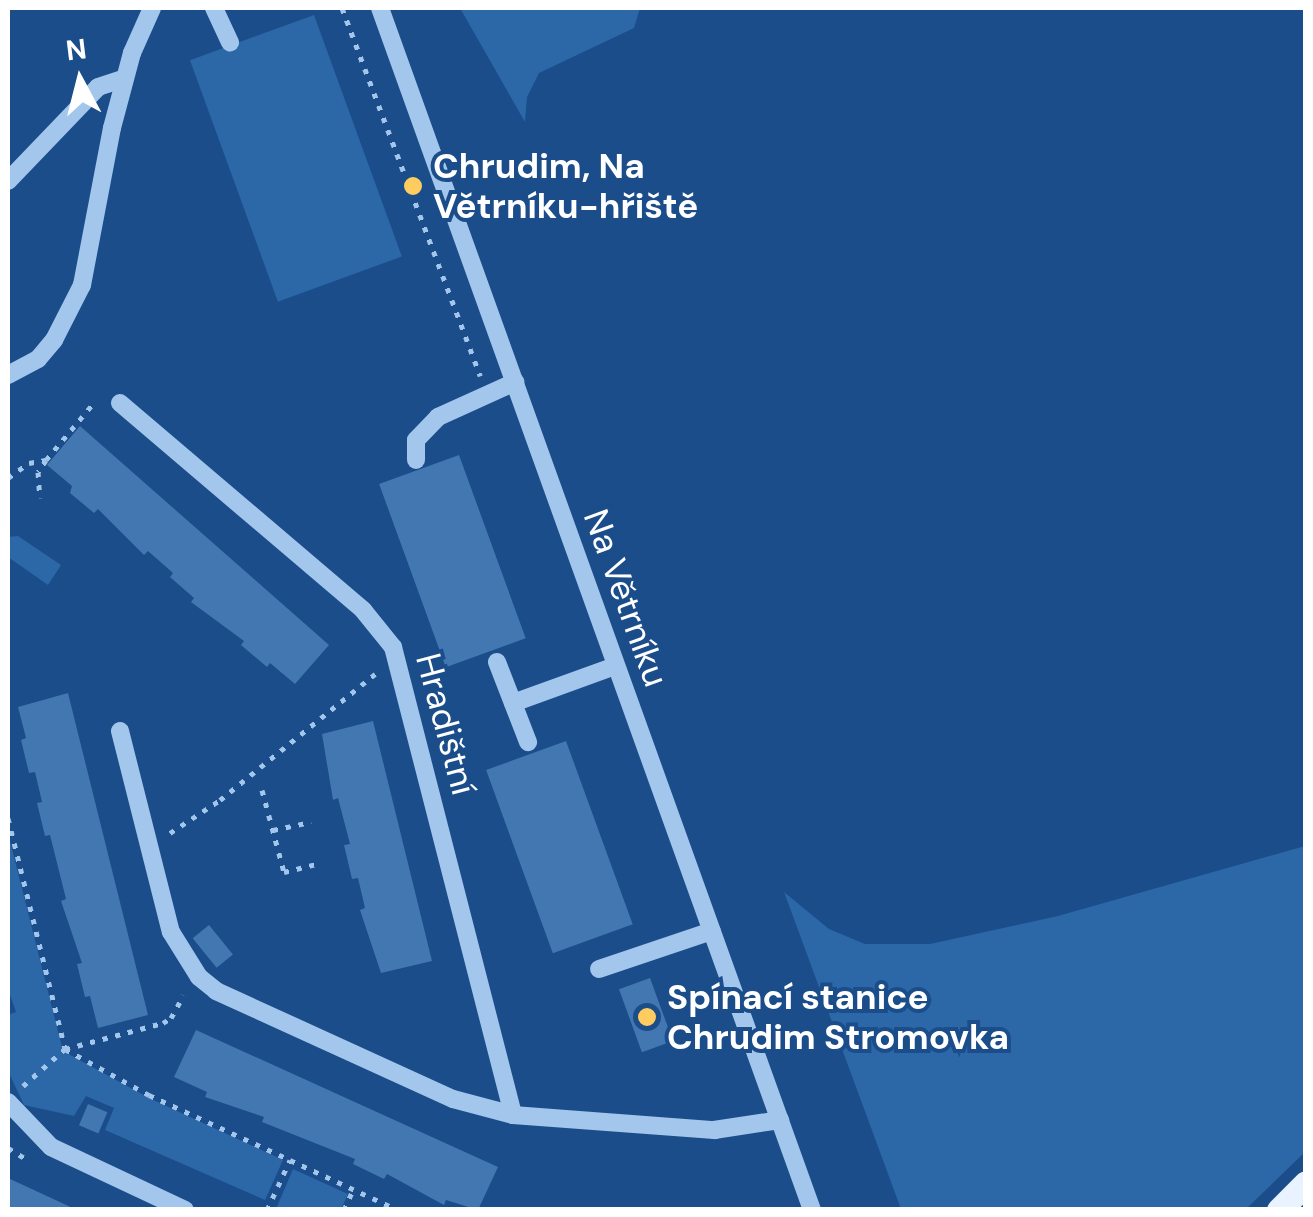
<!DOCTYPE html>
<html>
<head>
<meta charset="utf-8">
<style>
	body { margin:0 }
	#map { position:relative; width:1313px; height:1217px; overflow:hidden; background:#1a4d8a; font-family:"DM Sans",sans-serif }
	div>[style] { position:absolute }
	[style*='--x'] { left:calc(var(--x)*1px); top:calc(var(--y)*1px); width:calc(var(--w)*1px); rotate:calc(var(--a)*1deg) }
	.green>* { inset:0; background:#2c67a8; transform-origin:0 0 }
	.building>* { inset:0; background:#4277b2; transform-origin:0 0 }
	.path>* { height:5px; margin-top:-2.5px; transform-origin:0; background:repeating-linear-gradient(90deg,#a3c6ed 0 5px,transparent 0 13px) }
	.minor>* { height:18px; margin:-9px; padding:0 9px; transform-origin:9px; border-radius:9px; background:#a3c6ed }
	.major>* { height:25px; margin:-12.5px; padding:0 12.5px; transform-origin:12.5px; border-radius:12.5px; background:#e9f2ff }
	.dots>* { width:28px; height:28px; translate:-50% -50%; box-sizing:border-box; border:5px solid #1a4d8a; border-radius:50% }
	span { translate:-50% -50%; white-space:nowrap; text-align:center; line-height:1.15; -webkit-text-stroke:8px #1a4d8a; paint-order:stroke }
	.poi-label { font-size:35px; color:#fff; font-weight:700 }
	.left { translate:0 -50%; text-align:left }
	.street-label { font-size:35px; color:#fff }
	.frame { position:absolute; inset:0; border:10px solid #fff; pointer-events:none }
	.north { position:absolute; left:30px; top:30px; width:100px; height:100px; -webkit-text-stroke:8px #1a4d8a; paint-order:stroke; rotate:353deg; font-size:28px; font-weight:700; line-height:40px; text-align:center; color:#fff }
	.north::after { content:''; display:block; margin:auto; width:35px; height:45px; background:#fff; clip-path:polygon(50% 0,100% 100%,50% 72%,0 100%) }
</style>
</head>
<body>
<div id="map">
	<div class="green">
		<i style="clip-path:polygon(460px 8px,640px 8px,634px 28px,539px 73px,527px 97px,525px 122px)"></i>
		<i style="left:314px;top:15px;width:257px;height:132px;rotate:70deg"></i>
		<i style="clip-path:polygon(18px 536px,61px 565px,48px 585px,8px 557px,8px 537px)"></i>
		<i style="clip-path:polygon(8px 833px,63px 1051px,149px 1098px,283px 1160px,265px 1200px,105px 1130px,114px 1108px,86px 1096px,74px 1116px,24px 1105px,8px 1071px,8px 1015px,16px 1012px,8px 989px)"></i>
		<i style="clip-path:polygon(1305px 846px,1305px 1152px,1246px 1209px,901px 1209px,784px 892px,829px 929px,865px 944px,930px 944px,1058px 916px)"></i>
		<i style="clip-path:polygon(293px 1169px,348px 1194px,341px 1209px,276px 1209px)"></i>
	</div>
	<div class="building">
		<i style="clip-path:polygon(80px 426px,329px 645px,295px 684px,270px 663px,267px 667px,241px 645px,244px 641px,191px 602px,194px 598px,170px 577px,173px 573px,148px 551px,144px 555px,98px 509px,94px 513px,70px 493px,72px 486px,47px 465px)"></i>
		<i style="left:459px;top:455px;width:195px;height:85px;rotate:70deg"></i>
		<i style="clip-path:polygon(68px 693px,148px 1015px,98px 1028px,90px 996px,85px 997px,77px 964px,82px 963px,61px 901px,66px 899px,50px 835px,45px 836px,37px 803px,42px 802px,35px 772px,29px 773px,21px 740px,26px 738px,18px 707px)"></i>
		<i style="clip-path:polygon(373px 721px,432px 961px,381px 973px,360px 910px,365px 908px,358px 878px,352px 879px,344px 845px,350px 844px,338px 798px,333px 800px,322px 734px)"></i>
		<i style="left:566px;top:741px;width:195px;height:85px;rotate:70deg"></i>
		<i style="left:209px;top:925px;width:38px;height:21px;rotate:51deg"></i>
		<i style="left:650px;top:978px;width:67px;height:33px;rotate:70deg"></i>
		<i style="clip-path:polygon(196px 1030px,498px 1167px,478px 1210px,446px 1200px,444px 1205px,387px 1174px,384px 1179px,353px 1164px,355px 1159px,262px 1122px,264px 1117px,205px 1097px,207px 1092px,174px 1077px)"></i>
		<i style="left:88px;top:1104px;width:21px;height:23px;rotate:23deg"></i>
		<i style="clip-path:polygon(8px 1178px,77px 1210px,8px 1210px)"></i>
	</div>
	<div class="path">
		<i style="--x:342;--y:8;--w:393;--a:69.4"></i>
		<i style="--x:46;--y:460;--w:72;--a:-50.1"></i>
		<i style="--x:8;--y:478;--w:26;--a:-36"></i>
		<i style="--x:29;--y:463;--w:17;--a:-10"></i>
		<i style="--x:46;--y:460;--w:14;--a:124"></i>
		<i style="--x:38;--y:472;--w:26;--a:86"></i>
		<i style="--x:262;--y:790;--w:85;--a:75"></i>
		<i style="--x:284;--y:872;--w:38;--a:-14"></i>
		<i style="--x:8;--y:818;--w:238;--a:76.1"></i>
		<i style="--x:65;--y:1049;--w:101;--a:-14.9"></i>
		<i style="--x:163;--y:1023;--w:9;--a:-32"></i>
		<i style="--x:171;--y:1018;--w:26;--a:-61"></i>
		<i style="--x:273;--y:830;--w:39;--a:-12"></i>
		<i style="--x:170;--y:833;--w:60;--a:-33.4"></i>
		<i style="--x:220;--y:800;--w:200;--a:-39.1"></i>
		<i style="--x:23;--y:1086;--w:56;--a:-41.4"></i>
		<i style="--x:65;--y:1049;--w:96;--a:28.7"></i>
		<i style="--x:149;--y:1095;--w:155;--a:24.7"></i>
		<i style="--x:8;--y:1148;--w:21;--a:31"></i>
		<i style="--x:267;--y:1210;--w:55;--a:-65.3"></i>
		<i style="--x:290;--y:1160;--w:119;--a:24.8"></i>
		<i style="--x:344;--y:1210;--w:22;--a:-66"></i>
	</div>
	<div class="minor">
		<i style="--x:214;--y:8;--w:38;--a:65"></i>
		<i style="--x:380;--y:8;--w:1277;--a:70.23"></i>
		<i style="--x:8;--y:181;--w:130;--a:-46.2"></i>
		<i style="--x:98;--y:87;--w:28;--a:-18"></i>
		<i style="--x:8;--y:375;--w:34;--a:-28"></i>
		<i style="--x:38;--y:359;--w:25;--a:-50"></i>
		<i style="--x:54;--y:340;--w:62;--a:-63"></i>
		<i style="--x:82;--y:285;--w:160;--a:-79.2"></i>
		<i style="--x:112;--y:128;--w:78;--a:-75.1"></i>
		<i style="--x:132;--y:53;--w:49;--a:-66"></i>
		<i style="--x:120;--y:403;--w:319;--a:40.4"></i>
		<i style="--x:363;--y:610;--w:48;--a:51"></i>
		<i style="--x:393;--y:647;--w:483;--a:75.6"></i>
		<i style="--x:513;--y:1115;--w:202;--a:4.3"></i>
		<i style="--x:714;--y:1130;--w:67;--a:-8.6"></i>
		<i style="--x:416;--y:460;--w:20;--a:-90"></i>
		<i style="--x:416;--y:440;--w:32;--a:-46"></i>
		<i style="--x:438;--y:417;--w:85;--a:-24.4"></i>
		<i style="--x:497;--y:662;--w:86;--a:68.8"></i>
		<i style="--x:513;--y:703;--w:109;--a:-19.9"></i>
		<i style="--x:120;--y:731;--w:207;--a:75.8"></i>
		<i style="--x:171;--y:932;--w:53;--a:58.1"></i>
		<i style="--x:199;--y:977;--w:22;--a:39"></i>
		<i style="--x:216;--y:991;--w:260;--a:24.5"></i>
		<i style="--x:453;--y:1099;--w:62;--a:14.9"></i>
		<i style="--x:599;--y:969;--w:119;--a:-18.6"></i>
		<i style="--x:8;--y:1102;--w:62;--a:46.3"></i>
		<i style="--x:51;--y:1147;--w:148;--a:25.2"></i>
	</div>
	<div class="major">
		<i style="--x:1279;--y:1210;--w:38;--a:-45"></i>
	</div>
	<div class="dots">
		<i style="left:413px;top:186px;background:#ffcd5f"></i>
		<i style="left:647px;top:1017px;background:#ffcd5f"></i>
	</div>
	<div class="poi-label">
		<span class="left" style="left:433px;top:186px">Chrudim, Na<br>Větrníku-hřiště</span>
		<span class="left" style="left:667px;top:1017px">Spínací stanice<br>Chrudim Stromovka</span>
	</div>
	<div class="street-label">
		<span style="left:626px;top:598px;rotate:70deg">Na Větrníku</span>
		<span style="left:446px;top:724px;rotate:75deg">Hradištní</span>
	</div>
	<div class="frame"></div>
	<div class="north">N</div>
</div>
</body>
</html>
